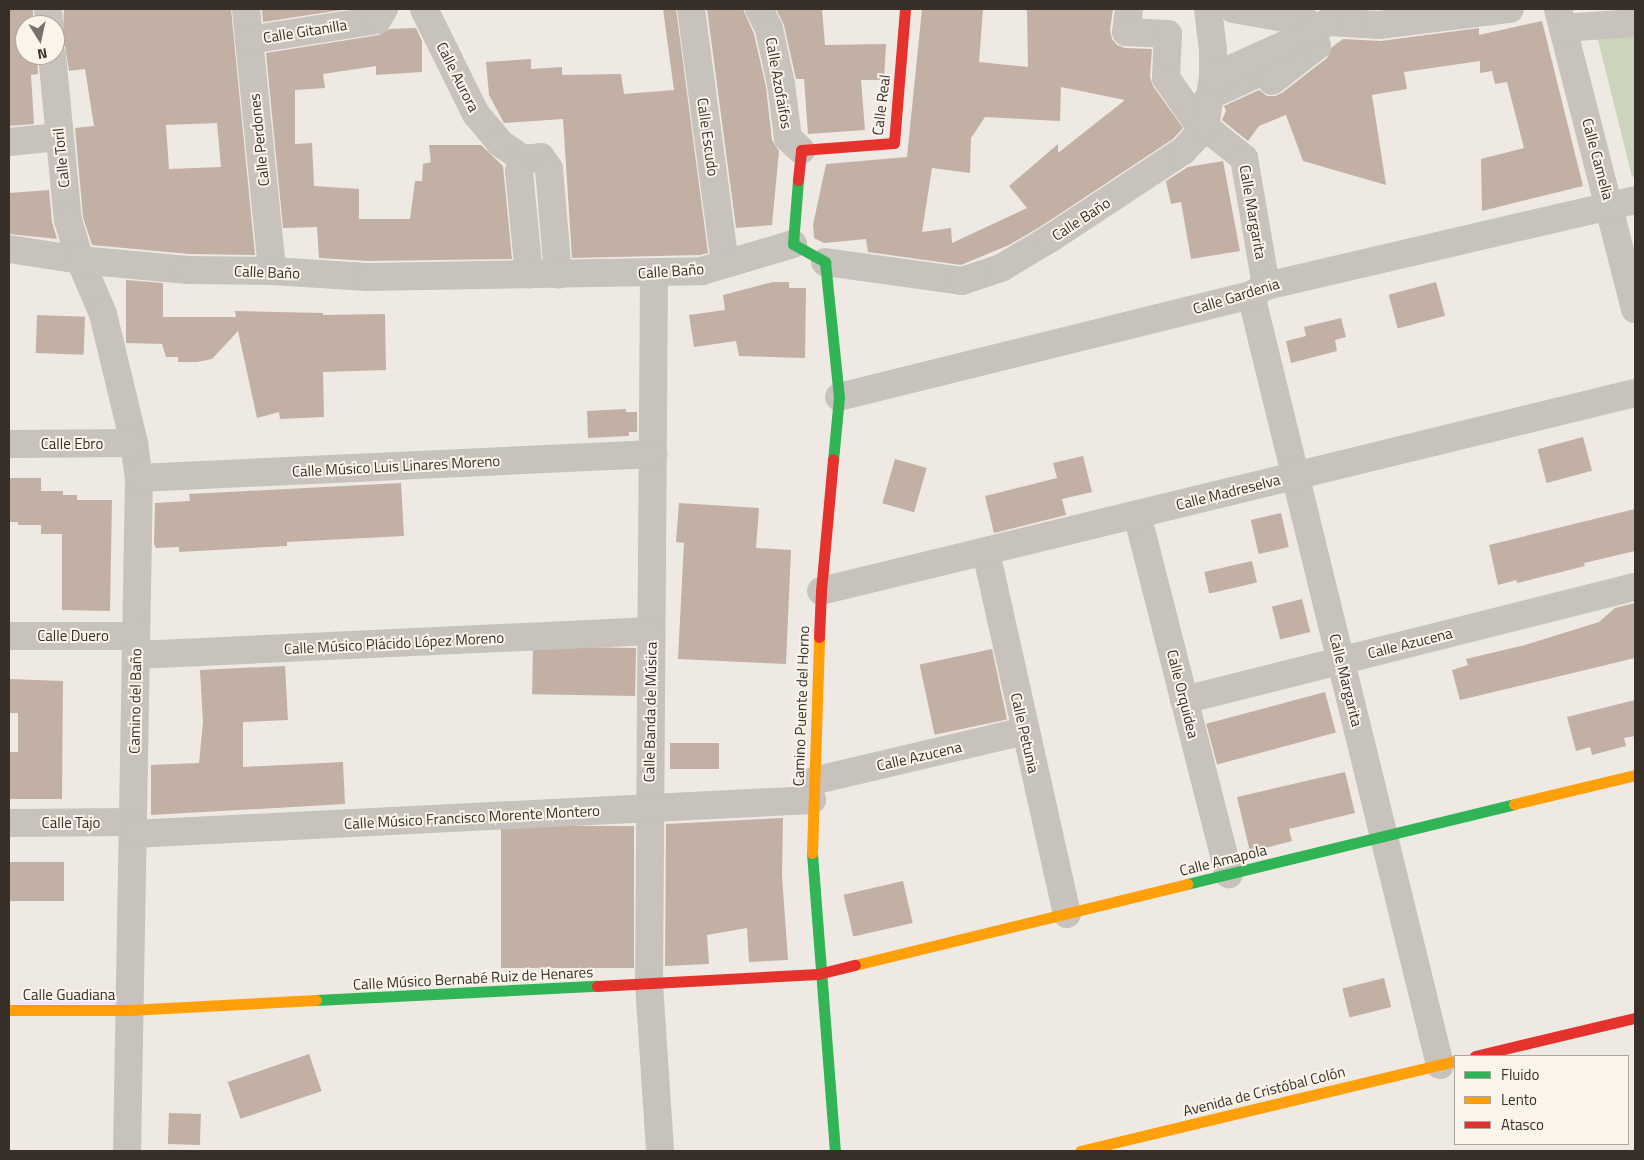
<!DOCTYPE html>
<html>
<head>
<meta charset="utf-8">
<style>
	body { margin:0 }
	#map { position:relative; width:1644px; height:1160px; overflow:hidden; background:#eeeae3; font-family:"Titillium Web",sans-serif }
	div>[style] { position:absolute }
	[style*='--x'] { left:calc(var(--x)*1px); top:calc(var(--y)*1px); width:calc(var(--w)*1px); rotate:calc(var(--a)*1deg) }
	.green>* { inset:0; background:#cdd4bc }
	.building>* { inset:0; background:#c2b0a4; transform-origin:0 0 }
	.street>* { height:28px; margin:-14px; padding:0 14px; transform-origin:14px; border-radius:14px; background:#c7c2bb }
	.fast>* { height:11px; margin:-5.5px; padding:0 5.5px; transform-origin:5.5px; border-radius:5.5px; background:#30b455 }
	.slow>* { height:11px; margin:-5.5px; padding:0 5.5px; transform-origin:5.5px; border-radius:5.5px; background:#ff9f0a }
	.jam>* { height:11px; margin:-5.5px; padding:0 5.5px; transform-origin:5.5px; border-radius:5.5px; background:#e5322d }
	span { translate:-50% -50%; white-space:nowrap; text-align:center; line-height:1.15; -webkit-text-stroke:4px #faf4ea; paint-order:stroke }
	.street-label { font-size:15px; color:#382f29 }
	.frame { position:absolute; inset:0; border:10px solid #382f29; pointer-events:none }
	.legend { position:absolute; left:1454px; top:1055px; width:175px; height:90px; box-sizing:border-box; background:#faf4ea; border:1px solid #aca59d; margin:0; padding:6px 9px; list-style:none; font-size:15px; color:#382f29 }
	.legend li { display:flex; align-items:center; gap:10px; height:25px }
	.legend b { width:25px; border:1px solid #aca59d }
	.north { position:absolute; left:15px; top:15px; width:50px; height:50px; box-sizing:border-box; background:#faf4ea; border:1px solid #aca59d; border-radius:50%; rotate:170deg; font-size:14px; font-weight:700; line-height:20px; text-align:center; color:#382f29 }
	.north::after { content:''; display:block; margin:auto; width:18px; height:22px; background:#78706a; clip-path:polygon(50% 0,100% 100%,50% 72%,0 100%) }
</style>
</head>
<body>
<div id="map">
	<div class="green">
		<i style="clip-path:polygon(1635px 30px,1635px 176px,1632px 177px,1596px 32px)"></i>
	</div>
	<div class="building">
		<i style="clip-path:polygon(9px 9px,33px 9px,33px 25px,25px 25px,25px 55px,37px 55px,38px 74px,31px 75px,34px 124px,9px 126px)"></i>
		<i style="clip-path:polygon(evenodd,64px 9px,231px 9px,255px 255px,189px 254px,92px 245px,83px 217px,75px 128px,94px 126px,85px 69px,69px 71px,65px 46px,55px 40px,63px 31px,64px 9px,217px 123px,221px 167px,169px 169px,166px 125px,217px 123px)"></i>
		<i style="clip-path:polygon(262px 9px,348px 9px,263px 22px)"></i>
		<i style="clip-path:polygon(663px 9px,676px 9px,708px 253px,700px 255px,572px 258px,563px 119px,504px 123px,489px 95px,486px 62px,531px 59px,531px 69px,562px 67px,562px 75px,621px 74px,624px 94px,674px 90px)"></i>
		<i style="clip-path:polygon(707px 9px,743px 9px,754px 34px,766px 87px,772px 140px,779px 151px,772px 225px,736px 228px)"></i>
		<i style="clip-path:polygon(776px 9px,822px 9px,825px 45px,886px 44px,884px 80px,861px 80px,865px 130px,808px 134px,804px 79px,796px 79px,784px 25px)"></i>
		<i style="clip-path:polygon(evenodd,922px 9px,983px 9px,979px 62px,1028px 67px,1027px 9px,1113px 9px,1110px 30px,1112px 39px,1117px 45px,1125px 48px,1152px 49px,1150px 77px,1153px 86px,1183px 128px,1173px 139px,1043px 225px,1009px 245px,961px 265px,868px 252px,866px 239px,824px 243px,814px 238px,813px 225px,826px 164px,907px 157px,922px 9px,1061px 87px,1125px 100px,1058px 153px,1058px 144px,1009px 186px,1027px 208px,952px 243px,951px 228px,922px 232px,932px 168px,970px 173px,971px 138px,985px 117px,1060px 121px,1061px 87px)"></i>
		<i style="clip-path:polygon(1542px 21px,1583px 186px,1482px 211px,1481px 159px,1524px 148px,1507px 82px,1495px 84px,1492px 71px,1480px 73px,1480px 61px,1404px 72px,1407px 89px,1372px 95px,1386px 185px,1303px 161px,1286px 115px,1259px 126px,1248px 141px,1222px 120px,1226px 111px,1224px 106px,1259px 90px,1267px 96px,1275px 96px,1282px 93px,1327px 58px,1332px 47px,1343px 39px,1381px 41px,1479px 28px,1479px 35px)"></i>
		<i style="clip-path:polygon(416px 28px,422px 41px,422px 72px,376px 75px,376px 66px,323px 74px,325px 88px,295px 90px,295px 144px,312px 143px,314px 186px,359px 189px,359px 219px,410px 219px,415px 181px,422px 181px,423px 164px,431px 162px,429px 145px,481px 145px,503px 166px,512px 259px,368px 261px,319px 258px,317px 227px,283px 228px,266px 53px,379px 35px,390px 29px)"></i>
		<i style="clip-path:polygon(1223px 161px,1240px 251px,1191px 259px,1181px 202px,1171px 204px,1166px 181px,1188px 167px)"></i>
		<i style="clip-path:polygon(49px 190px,52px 222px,57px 239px,9px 234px,9px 193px)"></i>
		<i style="clip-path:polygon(126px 280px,163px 283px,163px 317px,236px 317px,235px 311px,323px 313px,323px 315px,385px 314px,386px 370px,323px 372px,324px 417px,280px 419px,279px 412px,257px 418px,238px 331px,212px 359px,197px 362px,178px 362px,178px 357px,166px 357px,162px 344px,126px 343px)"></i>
		<i style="clip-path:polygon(773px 282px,789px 282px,789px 288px,806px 288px,805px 358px,739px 356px,736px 341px,694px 347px,689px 315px,725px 310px,723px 295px)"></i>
		<i style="left:1436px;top:282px;width:35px;height:49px;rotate:75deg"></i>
		<i style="left:37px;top:315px;width:48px;height:38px;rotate:2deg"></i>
		<i style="clip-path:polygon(1341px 318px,1346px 337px,1335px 340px,1337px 351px,1291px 363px,1286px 341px,1306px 336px,1304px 327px)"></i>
		<i style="clip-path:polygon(626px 409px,626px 412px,637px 412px,637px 432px,629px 432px,629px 436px,588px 438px,587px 411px)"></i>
		<i style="left:1583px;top:437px;width:35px;height:47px;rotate:75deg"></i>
		<i style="clip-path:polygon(1083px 456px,1092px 492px,1062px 499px,1066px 515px,994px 533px,985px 496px,1057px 478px,1053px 463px)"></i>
		<i style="left:895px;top:459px;width:33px;height:46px;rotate:16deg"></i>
		<i style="clip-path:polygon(9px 478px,41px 478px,41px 491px,63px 491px,63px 495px,77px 495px,77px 500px,112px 500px,110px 611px,62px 610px,62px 534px,41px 534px,41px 525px,18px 525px,18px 522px,9px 522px)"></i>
		<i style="clip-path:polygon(401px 483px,404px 536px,287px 542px,287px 546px,179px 552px,179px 547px,156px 548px,154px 544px,155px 503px,190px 501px,189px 494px)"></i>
		<i style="clip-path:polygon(679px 503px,759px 508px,756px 548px,791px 550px,786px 664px,678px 659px,684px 543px,676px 542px)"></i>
		<i style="clip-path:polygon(1635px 509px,1635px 551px,1584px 563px,1585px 566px,1517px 583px,1516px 580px,1498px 585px,1489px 545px)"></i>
		<i style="left:1281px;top:513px;width:35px;height:31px;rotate:77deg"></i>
		<i style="left:1252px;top:561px;width:22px;height:49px;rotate:77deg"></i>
		<i style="left:1302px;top:599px;width:34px;height:31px;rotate:76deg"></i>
		<i style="clip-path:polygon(1635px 603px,1635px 658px,1460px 700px,1452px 670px,1468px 665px,1466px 659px,1525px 645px,1599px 622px,1615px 608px)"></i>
		<i style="left:636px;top:648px;width:48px;height:103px;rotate:91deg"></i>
		<i style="left:992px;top:649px;width:72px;height:74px;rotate:78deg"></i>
		<i style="clip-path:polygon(285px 666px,288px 720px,243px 722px,243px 767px,343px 762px,345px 804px,151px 815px,151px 765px,199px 763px,203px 722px,200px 670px)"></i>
		<i style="clip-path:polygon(9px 679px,63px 681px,62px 799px,9px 799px,9px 752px,18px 752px,18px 713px,9px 713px)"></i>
		<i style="left:1325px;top:692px;width:42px;height:123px;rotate:75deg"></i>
		<i style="clip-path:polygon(1635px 700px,1635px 736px,1624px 738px,1626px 746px,1592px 755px,1590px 747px,1576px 751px,1567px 717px)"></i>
		<i style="left:670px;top:743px;width:49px;height:26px"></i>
		<i style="clip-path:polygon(1345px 772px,1355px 813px,1289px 829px,1292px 841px,1250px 852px,1237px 797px)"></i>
		<i style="clip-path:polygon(783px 818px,782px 875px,788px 960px,749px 962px,747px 928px,707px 935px,709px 964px,665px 966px,666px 824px)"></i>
		<i style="left:634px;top:826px;width:142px;height:133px;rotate:90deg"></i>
		<i style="left:9px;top:862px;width:55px;height:39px"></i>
		<i style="left:903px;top:881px;width:43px;height:61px;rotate:77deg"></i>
		<i style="left:1384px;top:978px;width:30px;height:43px;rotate:76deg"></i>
		<i style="left:309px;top:1054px;width:39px;height:86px;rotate:71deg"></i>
		<i style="left:169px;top:1113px;width:32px;height:31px;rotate:2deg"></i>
	</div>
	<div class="street">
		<i style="--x:48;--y:9;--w:16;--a:86"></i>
		<i style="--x:246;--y:9;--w:263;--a:84.3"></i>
		<i style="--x:424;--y:9;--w:117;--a:63.7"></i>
		<i style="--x:476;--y:114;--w:38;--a:50"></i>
		<i style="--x:500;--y:143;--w:28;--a:35"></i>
		<i style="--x:523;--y:159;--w:18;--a:-6"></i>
		<i style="--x:541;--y:157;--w:14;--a:56"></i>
		<i style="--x:549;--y:169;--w:106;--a:85.1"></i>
		<i style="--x:691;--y:9;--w:257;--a:82.4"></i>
		<i style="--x:759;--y:9;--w:22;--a:63"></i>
		<i style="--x:769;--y:29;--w:56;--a:77.7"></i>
		<i style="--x:781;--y:84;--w:54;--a:82.6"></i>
		<i style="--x:788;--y:138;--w:18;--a:43"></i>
		<i style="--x:1129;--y:9;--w:23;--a:97"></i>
		<i style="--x:1126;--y:32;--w:42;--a:2.7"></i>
		<i style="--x:1168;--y:34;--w:44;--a:92.6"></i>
		<i style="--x:1166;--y:78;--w:49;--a:55"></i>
		<i style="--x:1194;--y:118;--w:29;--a:-54"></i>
		<i style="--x:1211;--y:95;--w:57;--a:-24.8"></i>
		<i style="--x:1263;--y:71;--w:13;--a:48"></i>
		<i style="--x:1272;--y:81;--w:57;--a:-37.9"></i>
		<i style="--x:1317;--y:46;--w:26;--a:-113"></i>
		<i style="--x:1307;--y:22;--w:75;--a:-170"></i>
		<i style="--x:1558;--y:9;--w:310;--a:75.6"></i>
		<i style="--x:1328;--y:22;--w:51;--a:3.4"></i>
		<i style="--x:1379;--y:25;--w:132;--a:-7"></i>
		<i style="--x:1563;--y:28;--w:72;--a:-4"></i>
		<i style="--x:249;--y:40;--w:130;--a:-8.9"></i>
		<i style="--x:377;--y:20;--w:13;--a:-58"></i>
		<i style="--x:52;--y:55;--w:166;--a:84.5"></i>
		<i style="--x:68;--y:220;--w:42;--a:73.3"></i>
		<i style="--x:80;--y:260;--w:59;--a:66.9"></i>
		<i style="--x:103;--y:314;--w:133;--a:76.5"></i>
		<i style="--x:134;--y:443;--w:35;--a:82"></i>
		<i style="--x:139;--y:478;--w:673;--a:91.02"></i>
		<i style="--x:1233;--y:68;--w:85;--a:-24.2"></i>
		<i style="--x:1311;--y:33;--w:14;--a:-34"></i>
		<i style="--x:1205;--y:127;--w:50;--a:38.5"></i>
		<i style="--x:1244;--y:158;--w:130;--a:80.2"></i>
		<i style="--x:9;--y:142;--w:50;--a:-5.7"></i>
		<i style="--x:523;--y:159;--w:13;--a:108"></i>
		<i style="--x:519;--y:171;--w:104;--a:84.5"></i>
		<i style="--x:9;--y:249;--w:72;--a:8.8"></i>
		<i style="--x:80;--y:260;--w:108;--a:5.3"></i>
		<i style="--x:188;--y:270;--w:84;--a:0.7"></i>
		<i style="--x:272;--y:271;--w:96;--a:3.6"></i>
		<i style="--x:368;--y:277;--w:334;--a:-1"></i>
		<i style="--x:702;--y:271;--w:95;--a:-16.5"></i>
		<i style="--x:825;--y:262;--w:138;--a:7.9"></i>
		<i style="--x:962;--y:281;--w:41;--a:-18.4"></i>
		<i style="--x:1001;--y:268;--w:58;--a:-31"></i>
		<i style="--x:1051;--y:238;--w:158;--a:-33.4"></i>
		<i style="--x:1183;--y:151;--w:33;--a:-47"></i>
		<i style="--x:1205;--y:127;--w:51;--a:-80.9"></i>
		<i style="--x:1213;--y:77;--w:27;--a:-90"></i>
		<i style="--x:1213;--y:50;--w:41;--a:-97"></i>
		<i style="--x:654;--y:273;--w:711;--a:90.4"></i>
		<i style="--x:649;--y:984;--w:167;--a:86.2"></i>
		<i style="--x:1251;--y:295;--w:793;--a:76.21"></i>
		<i style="--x:839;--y:397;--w:424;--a:-13.9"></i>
		<i style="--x:1251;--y:295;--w:17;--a:-31"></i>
		<i style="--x:1266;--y:286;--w:379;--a:-13.1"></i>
		<i style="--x:9;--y:444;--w:125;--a:-0.5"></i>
		<i style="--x:139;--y:478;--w:515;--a:-2.67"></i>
		<i style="--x:1137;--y:514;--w:372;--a:75.7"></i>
		<i style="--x:986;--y:552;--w:371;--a:77.4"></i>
		<i style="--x:821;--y:591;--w:838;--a:-13.67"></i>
		<i style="--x:9;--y:636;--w:127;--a:0"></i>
		<i style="--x:136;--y:655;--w:516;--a:-2.67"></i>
		<i style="--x:1184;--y:700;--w:465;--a:-14.1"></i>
		<i style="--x:813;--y:781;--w:217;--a:-13.3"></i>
		<i style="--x:9;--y:823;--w:124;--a:-0.5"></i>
		<i style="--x:133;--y:834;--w:680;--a:-2.87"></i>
	</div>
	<div class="fast">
		<i style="--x:798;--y:180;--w:64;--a:94.5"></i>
		<i style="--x:793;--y:244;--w:37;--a:29"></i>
		<i style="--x:825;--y:262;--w:136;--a:84.1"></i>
		<i style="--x:839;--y:397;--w:63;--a:95.4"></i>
		<i style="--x:812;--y:853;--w:299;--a:85.6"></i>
		<i style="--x:1187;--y:884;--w:337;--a:-13.7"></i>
		<i style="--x:316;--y:1000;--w:281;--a:-2.9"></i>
	</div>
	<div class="slow">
		<i style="--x:1514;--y:804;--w:124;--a:-13.5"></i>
		<i style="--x:812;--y:853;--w:216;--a:-88.1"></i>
		<i style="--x:855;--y:965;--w:342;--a:-13.7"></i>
		<i style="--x:9;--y:1010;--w:120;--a:0"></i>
		<i style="--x:129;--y:1010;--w:187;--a:-3.1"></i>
		<i style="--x:1080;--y:1151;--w:386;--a:-13.5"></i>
	</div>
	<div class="jam">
		<i style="--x:798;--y:180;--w:30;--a:-84"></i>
		<i style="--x:801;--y:150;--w:93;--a:-4.3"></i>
		<i style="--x:894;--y:143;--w:134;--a:-85.3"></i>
		<i style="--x:819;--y:637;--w:46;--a:-87.5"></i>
		<i style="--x:821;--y:591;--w:132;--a:-84.8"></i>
		<i style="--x:597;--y:986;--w:221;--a:-3.1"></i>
		<i style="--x:818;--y:974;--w:38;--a:-14"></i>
		<i style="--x:1475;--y:1056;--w:164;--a:-13.4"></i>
	</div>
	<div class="street-label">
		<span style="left:305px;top:31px;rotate:-9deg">Calle Gitanilla</span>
		<span style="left:458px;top:77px;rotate:63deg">Calle Aurora</span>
		<span style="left:779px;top:83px;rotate:80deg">Calle Azofaifos</span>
		<span style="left:881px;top:105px;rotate:-83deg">Calle Real</span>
		<span style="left:708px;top:137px;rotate:82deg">Calle Escudo</span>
		<span style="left:259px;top:140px;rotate:-96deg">Calle Perdones</span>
		<span style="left:61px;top:158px;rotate:-96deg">Calle Toril</span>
		<span style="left:1598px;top:159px;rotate:75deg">Calle Camelia</span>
		<span style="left:1253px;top:212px;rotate:80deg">Calle Margarita</span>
		<span style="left:1081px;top:219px;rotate:-33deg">Calle Baño</span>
		<span style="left:671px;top:271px;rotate:-4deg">Calle Baño</span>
		<span style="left:267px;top:272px;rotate:2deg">Calle Baño</span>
		<span style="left:1236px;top:296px;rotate:-17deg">Calle Gardenia</span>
		<span style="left:72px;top:444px">Calle Ebro</span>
		<span style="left:396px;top:466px;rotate:-3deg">Calle Músico Luis Linares Moreno</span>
		<span style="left:1228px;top:492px;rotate:-14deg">Calle Madreselva</span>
		<span style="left:73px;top:636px">Calle Duero</span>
		<span style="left:394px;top:643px;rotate:-3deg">Calle Músico Plácido López Moreno</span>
		<span style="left:1410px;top:643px;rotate:-14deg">Calle Azucena</span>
		<span style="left:1346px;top:680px;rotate:76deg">Calle Margarita</span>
		<span style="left:1183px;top:694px;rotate:76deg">Calle Orquidea</span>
		<span style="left:135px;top:701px;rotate:-89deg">Camino del Baño</span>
		<span style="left:801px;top:706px;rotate:-88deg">Camino Puente del Horno</span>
		<span style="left:650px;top:712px;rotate:-89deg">Calle Banda de Música</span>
		<span style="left:1025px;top:733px;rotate:77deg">Calle Petunia</span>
		<span style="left:919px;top:756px;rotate:-13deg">Calle Azucena</span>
		<span style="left:472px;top:817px;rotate:-3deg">Calle Músico Francisco Morente Montero</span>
		<span style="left:71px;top:823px">Calle Tajo</span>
		<span style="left:1223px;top:860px;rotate:-14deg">Calle Amapola</span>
		<span style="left:473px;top:978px;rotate:-3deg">Calle Músico Bernabé Ruiz de Henares</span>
		<span style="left:69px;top:995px">Calle Guadiana</span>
		<span style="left:1264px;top:1091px;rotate:-14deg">Avenida de Cristóbal Colón</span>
	</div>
	<div class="frame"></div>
	<ul class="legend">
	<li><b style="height:6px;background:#30b455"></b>Fluido</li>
	<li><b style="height:6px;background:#ff9f0a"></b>Lento</li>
	<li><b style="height:6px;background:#e5322d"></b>Atasco</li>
	</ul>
	<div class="north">N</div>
</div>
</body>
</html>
